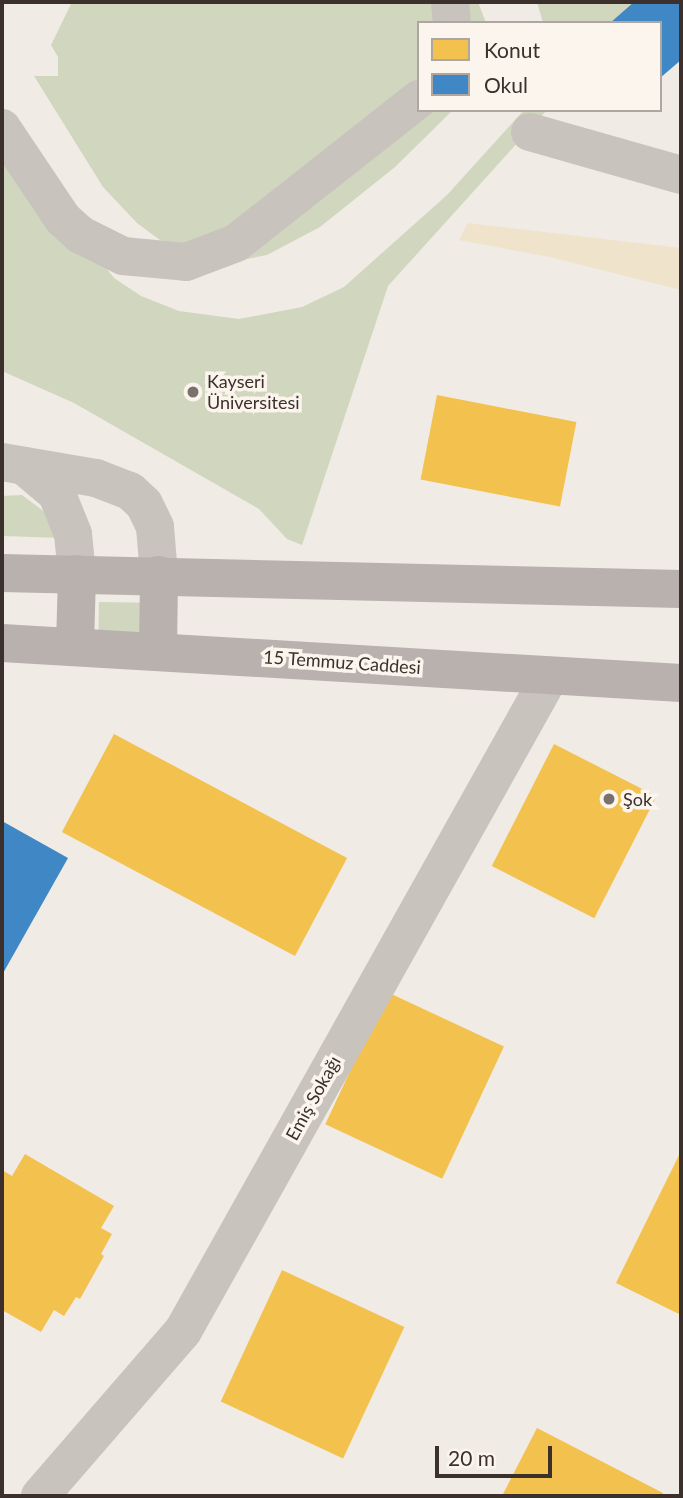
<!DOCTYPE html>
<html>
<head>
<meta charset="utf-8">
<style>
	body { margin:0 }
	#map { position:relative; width:683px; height:1498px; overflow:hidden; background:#f0ebe5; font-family:Lato,sans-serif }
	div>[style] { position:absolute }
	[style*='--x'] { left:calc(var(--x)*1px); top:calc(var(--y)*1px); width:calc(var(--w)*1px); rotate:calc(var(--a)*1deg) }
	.green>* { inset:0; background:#d1d6bf; transform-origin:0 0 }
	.sand>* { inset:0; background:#efe3cc }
	.homes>* { inset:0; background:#f2c14e; transform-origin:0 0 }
	.schools>* { inset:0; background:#3f88c5 }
	.minor>* { height:38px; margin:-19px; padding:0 19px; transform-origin:19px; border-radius:19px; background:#c9c3be }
	.major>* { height:38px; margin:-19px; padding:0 19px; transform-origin:19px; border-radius:19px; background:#b8b1ad }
	.dots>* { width:19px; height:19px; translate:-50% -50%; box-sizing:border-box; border:4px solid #fbf5ee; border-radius:50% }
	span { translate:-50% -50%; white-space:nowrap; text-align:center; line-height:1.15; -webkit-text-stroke:7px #fbf5ee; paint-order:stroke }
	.poi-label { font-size:18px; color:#3b302b }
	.left { translate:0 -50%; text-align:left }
	.street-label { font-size:18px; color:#3b302b }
	.frame { position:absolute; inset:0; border:4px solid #3b302b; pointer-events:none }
	.legend { position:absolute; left:417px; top:21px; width:245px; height:91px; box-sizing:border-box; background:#fbf5ee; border:2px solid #aea6a0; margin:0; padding:9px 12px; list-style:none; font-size:21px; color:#3b302b }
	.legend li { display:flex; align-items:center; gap:14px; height:35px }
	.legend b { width:35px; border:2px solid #aea6a0 }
	.scale { position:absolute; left:435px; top:1446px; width:117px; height:32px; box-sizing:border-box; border:4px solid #3b302b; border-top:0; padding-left:9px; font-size:21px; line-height:24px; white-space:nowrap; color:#3b302b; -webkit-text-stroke:5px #fbf5ee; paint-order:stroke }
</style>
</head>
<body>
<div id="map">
	<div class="green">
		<i style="clip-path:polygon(72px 2px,478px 2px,486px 23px,419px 23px,419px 110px,453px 110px,395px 167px,320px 227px,267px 255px,231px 262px,160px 240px,137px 223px,103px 187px,34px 76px,58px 76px,58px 57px,51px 45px)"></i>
		<i style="clip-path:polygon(537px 2px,637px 2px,620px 23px,543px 23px)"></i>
		<i style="clip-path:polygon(524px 110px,547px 110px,388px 286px,302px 545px,287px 539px,259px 509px,74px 403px,2px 371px,2px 134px,114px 278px,141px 296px,179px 311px,239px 319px,302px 307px,344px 287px,447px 195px)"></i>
		<i style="clip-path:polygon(22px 495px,54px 519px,63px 538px,2px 536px,2px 496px)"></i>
		<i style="left:99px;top:602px;width:48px;height:35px;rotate:1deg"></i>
	</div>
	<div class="sand">
		<i style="clip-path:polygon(468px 223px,681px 248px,681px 290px,550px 257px,459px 240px)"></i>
	</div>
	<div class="homes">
		<i style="left:437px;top:395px;width:142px;height:86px;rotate:11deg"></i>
		<i style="left:114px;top:734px;width:264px;height:111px;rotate:28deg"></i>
		<i style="left:554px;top:744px;width:115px;height:137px;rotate:27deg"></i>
		<i style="left:387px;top:992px;width:129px;height:146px;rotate:25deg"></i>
		<i style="clip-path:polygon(681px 1151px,681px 1315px,616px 1283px)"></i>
		<i style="clip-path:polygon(25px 1154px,114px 1206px,101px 1228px,112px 1234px,101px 1254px,104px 1256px,80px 1299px,76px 1297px,64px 1316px,54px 1310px,41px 1332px,2px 1310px,2px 1170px,12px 1176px)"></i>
		<i style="left:282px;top:1270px;width:135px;height:145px;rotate:25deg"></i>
		<i style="clip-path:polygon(537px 1428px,663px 1493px,661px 1496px,502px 1496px)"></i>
	</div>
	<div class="schools">
		<i style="clip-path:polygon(634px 2px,681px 2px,681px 60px,660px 78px,660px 23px,610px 23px)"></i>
		<i style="clip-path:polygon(2px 821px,68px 858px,2px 975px)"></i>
	</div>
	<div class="minor">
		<i style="--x:450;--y:2;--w:21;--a:85"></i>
		<i style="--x:2;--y:128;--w:110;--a:56.2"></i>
		<i style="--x:63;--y:219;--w:24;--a:42"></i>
		<i style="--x:81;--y:235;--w:47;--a:26.6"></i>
		<i style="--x:123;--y:256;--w:63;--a:5.4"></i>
		<i style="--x:186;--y:262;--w:53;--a:-20.8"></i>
		<i style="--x:236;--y:243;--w:233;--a:-38.2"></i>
		<i style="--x:530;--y:132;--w:157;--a:15.9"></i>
		<i style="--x:2;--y:462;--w:95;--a:9.7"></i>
		<i style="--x:96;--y:478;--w:36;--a:21"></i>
		<i style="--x:130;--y:491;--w:19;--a:43"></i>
		<i style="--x:144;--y:504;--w:25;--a:64"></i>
		<i style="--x:155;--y:527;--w:48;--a:85.2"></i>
		<i style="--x:24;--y:466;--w:43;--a:40.3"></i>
		<i style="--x:57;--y:494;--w:43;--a:68.2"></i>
		<i style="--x:73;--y:534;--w:40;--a:84.3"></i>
		<i style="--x:40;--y:1496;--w:218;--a:-49.1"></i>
		<i style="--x:183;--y:1331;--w:751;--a:-60.74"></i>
	</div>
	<div class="major">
		<i style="--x:2;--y:573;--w:679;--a:1.35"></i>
		<i style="--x:2;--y:643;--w:680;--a:3.37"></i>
		<i style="--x:75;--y:646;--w:72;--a:-88.4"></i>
		<i style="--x:158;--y:650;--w:75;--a:-89.2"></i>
	</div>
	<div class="dots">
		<i style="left:193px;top:392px;background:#7a716c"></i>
		<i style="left:609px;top:799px;background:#7a716c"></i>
	</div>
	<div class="poi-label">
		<span class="left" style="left:207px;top:392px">Kayseri<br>Üniversitesi</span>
		<span class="left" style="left:623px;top:799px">Şok</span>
	</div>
	<div class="street-label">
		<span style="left:342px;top:662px;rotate:4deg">15 Temmuz Caddesi</span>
		<span style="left:313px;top:1098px;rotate:-61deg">Emiş Sokağı</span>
	</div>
	<div class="frame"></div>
	<ul class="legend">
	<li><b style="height:19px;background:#f2c14e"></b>Konut</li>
	<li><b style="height:19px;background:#3f88c5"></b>Okul</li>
	</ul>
	<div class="scale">20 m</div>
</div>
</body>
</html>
